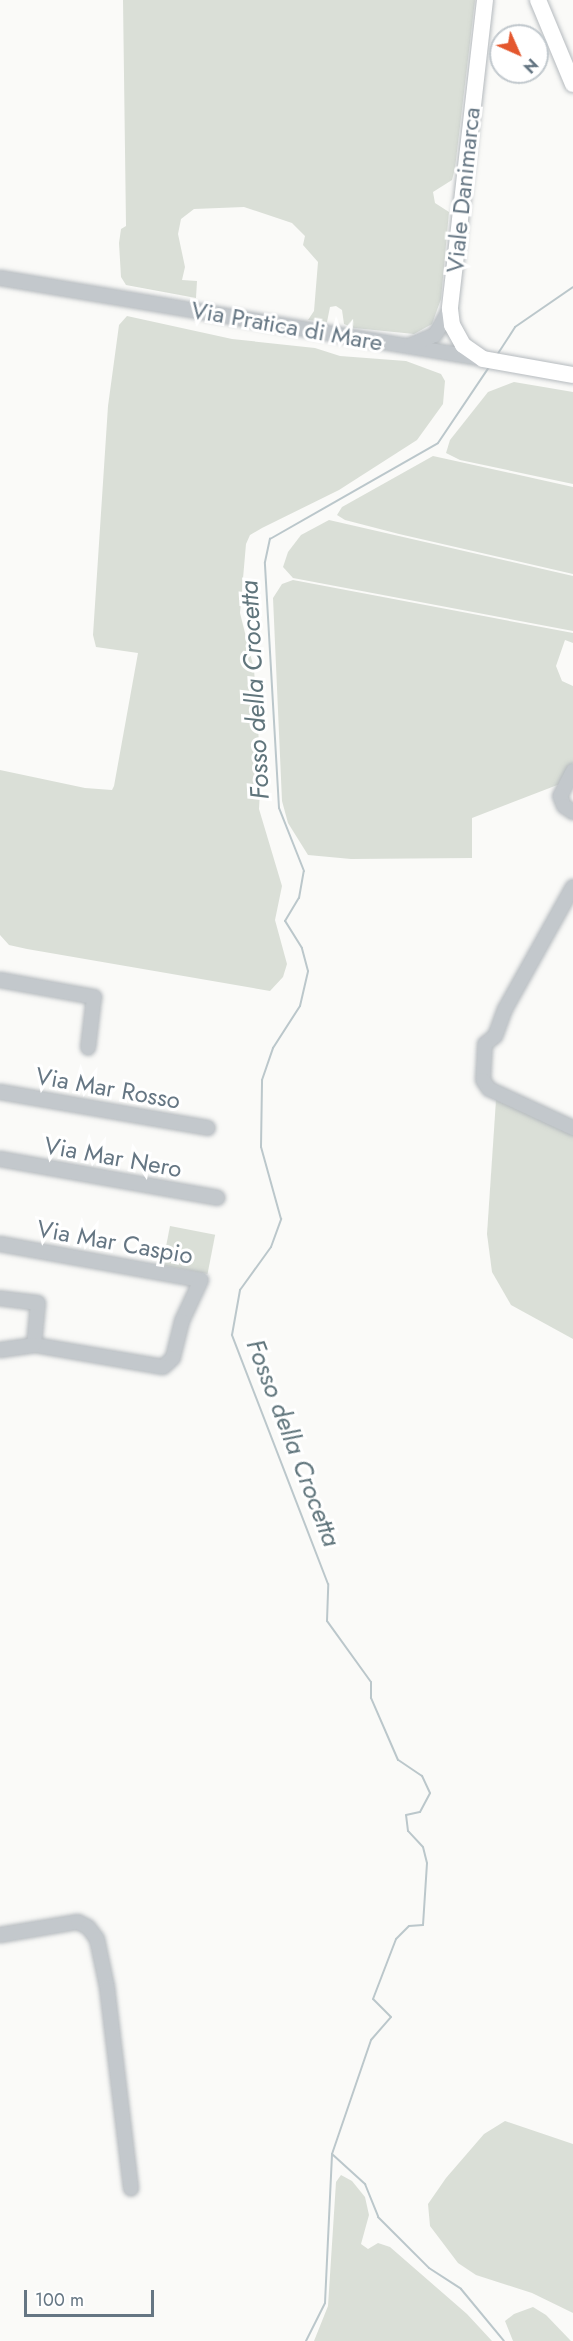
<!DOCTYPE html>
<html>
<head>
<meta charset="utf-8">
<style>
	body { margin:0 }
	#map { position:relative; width:573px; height:2341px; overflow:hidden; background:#fafaf8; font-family:Jost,sans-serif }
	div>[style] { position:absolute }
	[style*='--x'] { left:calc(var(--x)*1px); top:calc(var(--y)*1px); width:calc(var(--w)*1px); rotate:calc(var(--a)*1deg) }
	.green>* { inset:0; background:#dadfd7; transform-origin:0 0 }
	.stream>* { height:2px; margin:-1px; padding:0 1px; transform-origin:1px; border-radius:1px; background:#bbc7cb }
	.roads { filter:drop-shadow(0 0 2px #b5babe) drop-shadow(0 0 2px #b5babe) }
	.minor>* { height:14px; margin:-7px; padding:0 7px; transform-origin:7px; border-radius:7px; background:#c3c8cc }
	.major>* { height:16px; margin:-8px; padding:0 8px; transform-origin:8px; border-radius:8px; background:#fff }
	span { translate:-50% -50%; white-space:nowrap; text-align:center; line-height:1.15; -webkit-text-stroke:6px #fff; paint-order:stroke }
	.street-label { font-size:24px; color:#657683 }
	.water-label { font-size:26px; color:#60757c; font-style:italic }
	.north { position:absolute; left:489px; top:24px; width:60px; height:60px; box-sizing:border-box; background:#fff; border:2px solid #c1c8cd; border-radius:50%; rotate:135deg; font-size:16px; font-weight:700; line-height:24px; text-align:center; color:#657683 }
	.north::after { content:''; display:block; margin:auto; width:21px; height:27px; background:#e4572e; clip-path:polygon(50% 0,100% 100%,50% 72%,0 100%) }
	.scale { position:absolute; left:24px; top:2290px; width:130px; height:27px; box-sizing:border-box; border:3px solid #657683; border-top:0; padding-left:8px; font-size:18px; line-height:21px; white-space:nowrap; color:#657683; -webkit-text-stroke:4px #fff; paint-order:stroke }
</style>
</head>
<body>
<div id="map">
	<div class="green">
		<i style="clip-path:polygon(123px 0,475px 0,455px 168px,452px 180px,433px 192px,435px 203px,449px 212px,441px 299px,432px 324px,414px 334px,354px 328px,344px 324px,342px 310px,336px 306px,330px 307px,327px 322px,308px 320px,314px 311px,318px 262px,303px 245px,305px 236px,292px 223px,244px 207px,194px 209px,181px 219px,178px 234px,185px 267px,182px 280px,197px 281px,196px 298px,126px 285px,121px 277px,119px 243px,121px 229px,126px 226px)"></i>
		<i style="clip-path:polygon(127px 316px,232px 339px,315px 348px,340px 356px,406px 361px,441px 374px,445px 381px,443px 404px,417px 440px,339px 490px,262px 528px,250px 535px,246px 544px,240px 613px,254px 669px,261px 772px,259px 809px,282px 886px,275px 920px,287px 964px,283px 977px,270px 991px,27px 949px,9px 945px,0 935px,0 770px,85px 788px,112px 790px,114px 786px,138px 653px,96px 647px,93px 635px,108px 406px,119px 325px)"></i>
		<i style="clip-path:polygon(514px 382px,573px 392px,573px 484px,460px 460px,446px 453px,450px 440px,488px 392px)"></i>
		<i style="clip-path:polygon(433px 456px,573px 487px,573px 574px,399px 534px,345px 520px,337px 515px,342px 507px)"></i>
		<i style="clip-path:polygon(329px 520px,573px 576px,573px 631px,293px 578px,283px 567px,288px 552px,301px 535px)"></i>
		<i style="clip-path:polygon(293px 580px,573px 633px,573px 643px,565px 640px,556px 666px,562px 681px,573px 686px,573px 763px,560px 784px,472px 818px,472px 858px,351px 859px,308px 855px,288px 823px,282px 801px,273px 598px,282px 584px)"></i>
		<i style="clip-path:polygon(496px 1100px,573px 1134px,573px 1339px,511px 1305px,492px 1272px,487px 1234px)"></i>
		<i style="left:170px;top:1226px;width:46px;height:40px;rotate:11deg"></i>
		<i style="clip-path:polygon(505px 2121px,573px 2144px,573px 2313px,532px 2293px,476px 2275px,458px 2263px,430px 2226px,428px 2204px,446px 2178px,484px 2134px)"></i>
		<i style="clip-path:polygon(341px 2175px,352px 2181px,365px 2197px,369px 2215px,361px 2244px,368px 2249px,378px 2243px,390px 2247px,467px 2314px,492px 2341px,314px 2341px,328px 2306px,336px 2182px)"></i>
		<i style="clip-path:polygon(533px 2307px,546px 2315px,571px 2341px,513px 2341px,505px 2321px,514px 2314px)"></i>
	</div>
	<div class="stream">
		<i style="--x:497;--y:355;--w:33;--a:-57"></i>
		<i style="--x:515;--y:327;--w:70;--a:-34.6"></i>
		<i style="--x:332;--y:2154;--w:45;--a:42.3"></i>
		<i style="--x:365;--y:2184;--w:35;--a:68"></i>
		<i style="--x:378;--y:2217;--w:72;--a:45"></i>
		<i style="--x:429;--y:2268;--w:38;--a:33"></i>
		<i style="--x:461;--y:2289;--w:67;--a:50.4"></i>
		<i style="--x:306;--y:2341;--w:42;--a:-63.4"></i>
		<i style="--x:325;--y:2303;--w:149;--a:-87.3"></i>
		<i style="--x:332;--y:2154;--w:120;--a:-71.1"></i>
		<i style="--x:371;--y:2040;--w:30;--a:-49"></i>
		<i style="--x:391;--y:2017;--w:25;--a:-135"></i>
		<i style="--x:373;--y:1999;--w:64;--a:-69"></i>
		<i style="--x:396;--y:1939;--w:18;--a:-45"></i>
		<i style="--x:409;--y:1926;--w:14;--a:-4"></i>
		<i style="--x:423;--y:1925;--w:62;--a:-86.3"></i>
		<i style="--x:427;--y:1863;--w:16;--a:-104"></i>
		<i style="--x:423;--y:1847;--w:22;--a:-133"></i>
		<i style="--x:408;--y:1831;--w:16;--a:-97"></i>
		<i style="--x:406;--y:1815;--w:14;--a:-12"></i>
		<i style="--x:420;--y:1812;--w:21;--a:-62"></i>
		<i style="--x:430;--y:1793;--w:19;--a:-115"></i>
		<i style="--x:422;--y:1776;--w:29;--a:-146"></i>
		<i style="--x:398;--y:1760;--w:68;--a:-113.5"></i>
		<i style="--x:371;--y:1698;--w:16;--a:-90"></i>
		<i style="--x:371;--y:1682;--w:75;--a:-125.8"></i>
		<i style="--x:327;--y:1621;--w:37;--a:-88"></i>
		<i style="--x:328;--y:1584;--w:267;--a:-111.1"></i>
		<i style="--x:232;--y:1335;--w:46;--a:-79.9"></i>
		<i style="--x:240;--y:1290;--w:53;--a:-54.2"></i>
		<i style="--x:271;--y:1247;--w:30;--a:-70"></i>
		<i style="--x:281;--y:1219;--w:75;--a:-105.5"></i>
		<i style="--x:261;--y:1147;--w:67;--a:-89.1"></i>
		<i style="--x:262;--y:1080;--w:34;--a:-71"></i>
		<i style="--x:273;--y:1048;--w:50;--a:-57.3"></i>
		<i style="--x:300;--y:1006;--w:36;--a:-77"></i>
		<i style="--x:308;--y:971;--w:24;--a:-105"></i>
		<i style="--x:302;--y:948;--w:32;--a:-122"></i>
		<i style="--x:285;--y:921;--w:27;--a:-59"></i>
		<i style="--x:299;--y:898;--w:27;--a:-80"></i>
		<i style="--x:304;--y:871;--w:68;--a:-111.6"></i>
		<i style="--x:279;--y:808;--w:246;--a:-93.3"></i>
		<i style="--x:265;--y:562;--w:24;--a:-78"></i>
		<i style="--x:270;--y:539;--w:193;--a:-29.7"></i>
		<i style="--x:438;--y:443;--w:92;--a:-56.1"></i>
	</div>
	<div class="roads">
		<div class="minor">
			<i style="--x:0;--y:278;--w:490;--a:9.5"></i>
			<i style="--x:411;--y:345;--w:26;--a:-23"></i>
			<i style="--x:435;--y:335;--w:30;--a:-60"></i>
			<i style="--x:573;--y:771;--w:28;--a:117"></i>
			<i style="--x:560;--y:796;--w:11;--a:68"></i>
			<i style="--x:564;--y:806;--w:11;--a:34"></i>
			<i style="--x:573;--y:887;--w:140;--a:119.1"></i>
			<i style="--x:505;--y:1009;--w:29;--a:110"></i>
			<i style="--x:495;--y:1036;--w:13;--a:141"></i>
			<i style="--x:485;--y:1044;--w:36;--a:93"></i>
			<i style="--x:483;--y:1080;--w:11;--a:56"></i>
			<i style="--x:489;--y:1089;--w:93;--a:24.9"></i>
			<i style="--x:0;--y:980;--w:96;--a:10.3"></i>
			<i style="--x:94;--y:997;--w:51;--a:96.7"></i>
			<i style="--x:0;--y:1092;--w:211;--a:9.8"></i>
			<i style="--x:0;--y:1159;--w:221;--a:10.1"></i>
			<i style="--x:0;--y:1244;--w:204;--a:10.2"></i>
			<i style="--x:201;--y:1280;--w:45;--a:114.9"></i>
			<i style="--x:182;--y:1321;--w:38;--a:104"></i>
			<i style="--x:173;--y:1358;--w:13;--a:138"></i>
			<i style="--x:163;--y:1367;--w:131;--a:-170.3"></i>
			<i style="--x:34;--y:1345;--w:42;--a:-84.6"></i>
			<i style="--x:38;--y:1303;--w:38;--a:-173"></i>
			<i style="--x:0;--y:1350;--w:34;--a:-8"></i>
			<i style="--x:0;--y:1935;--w:79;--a:-9.5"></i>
			<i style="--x:78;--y:1922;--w:11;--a:27"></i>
			<i style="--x:88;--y:1927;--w:15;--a:53"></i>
			<i style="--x:97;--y:1939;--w:49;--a:78.2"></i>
			<i style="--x:107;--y:1987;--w:203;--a:83.2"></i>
		</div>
		<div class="major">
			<i style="--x:485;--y:0;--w:311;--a:96.5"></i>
			<i style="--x:450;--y:309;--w:16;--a:83"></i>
			<i style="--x:452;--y:325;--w:23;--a:61"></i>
			<i style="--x:463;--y:345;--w:24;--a:35"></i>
			<i style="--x:483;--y:359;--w:91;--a:10.1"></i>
			<i style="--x:538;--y:0;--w:91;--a:67.4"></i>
		</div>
	</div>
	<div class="street-label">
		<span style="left:463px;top:190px;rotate:-84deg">Viale Danimarca</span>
		<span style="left:287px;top:326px;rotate:10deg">Via Pratica di Mare</span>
		<span style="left:108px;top:1088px;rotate:10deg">Via Mar Rosso</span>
		<span style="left:113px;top:1157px;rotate:10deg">Via Mar Nero</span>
		<span style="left:115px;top:1242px;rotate:10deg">Via Mar Caspio</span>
	</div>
	<div class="water-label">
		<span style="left:255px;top:690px;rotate:-93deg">Fosso della Crocetta</span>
		<span style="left:293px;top:1443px;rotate:69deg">Fosso della Crocetta</span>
	</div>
	<div class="north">N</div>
	<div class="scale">100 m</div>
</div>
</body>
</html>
